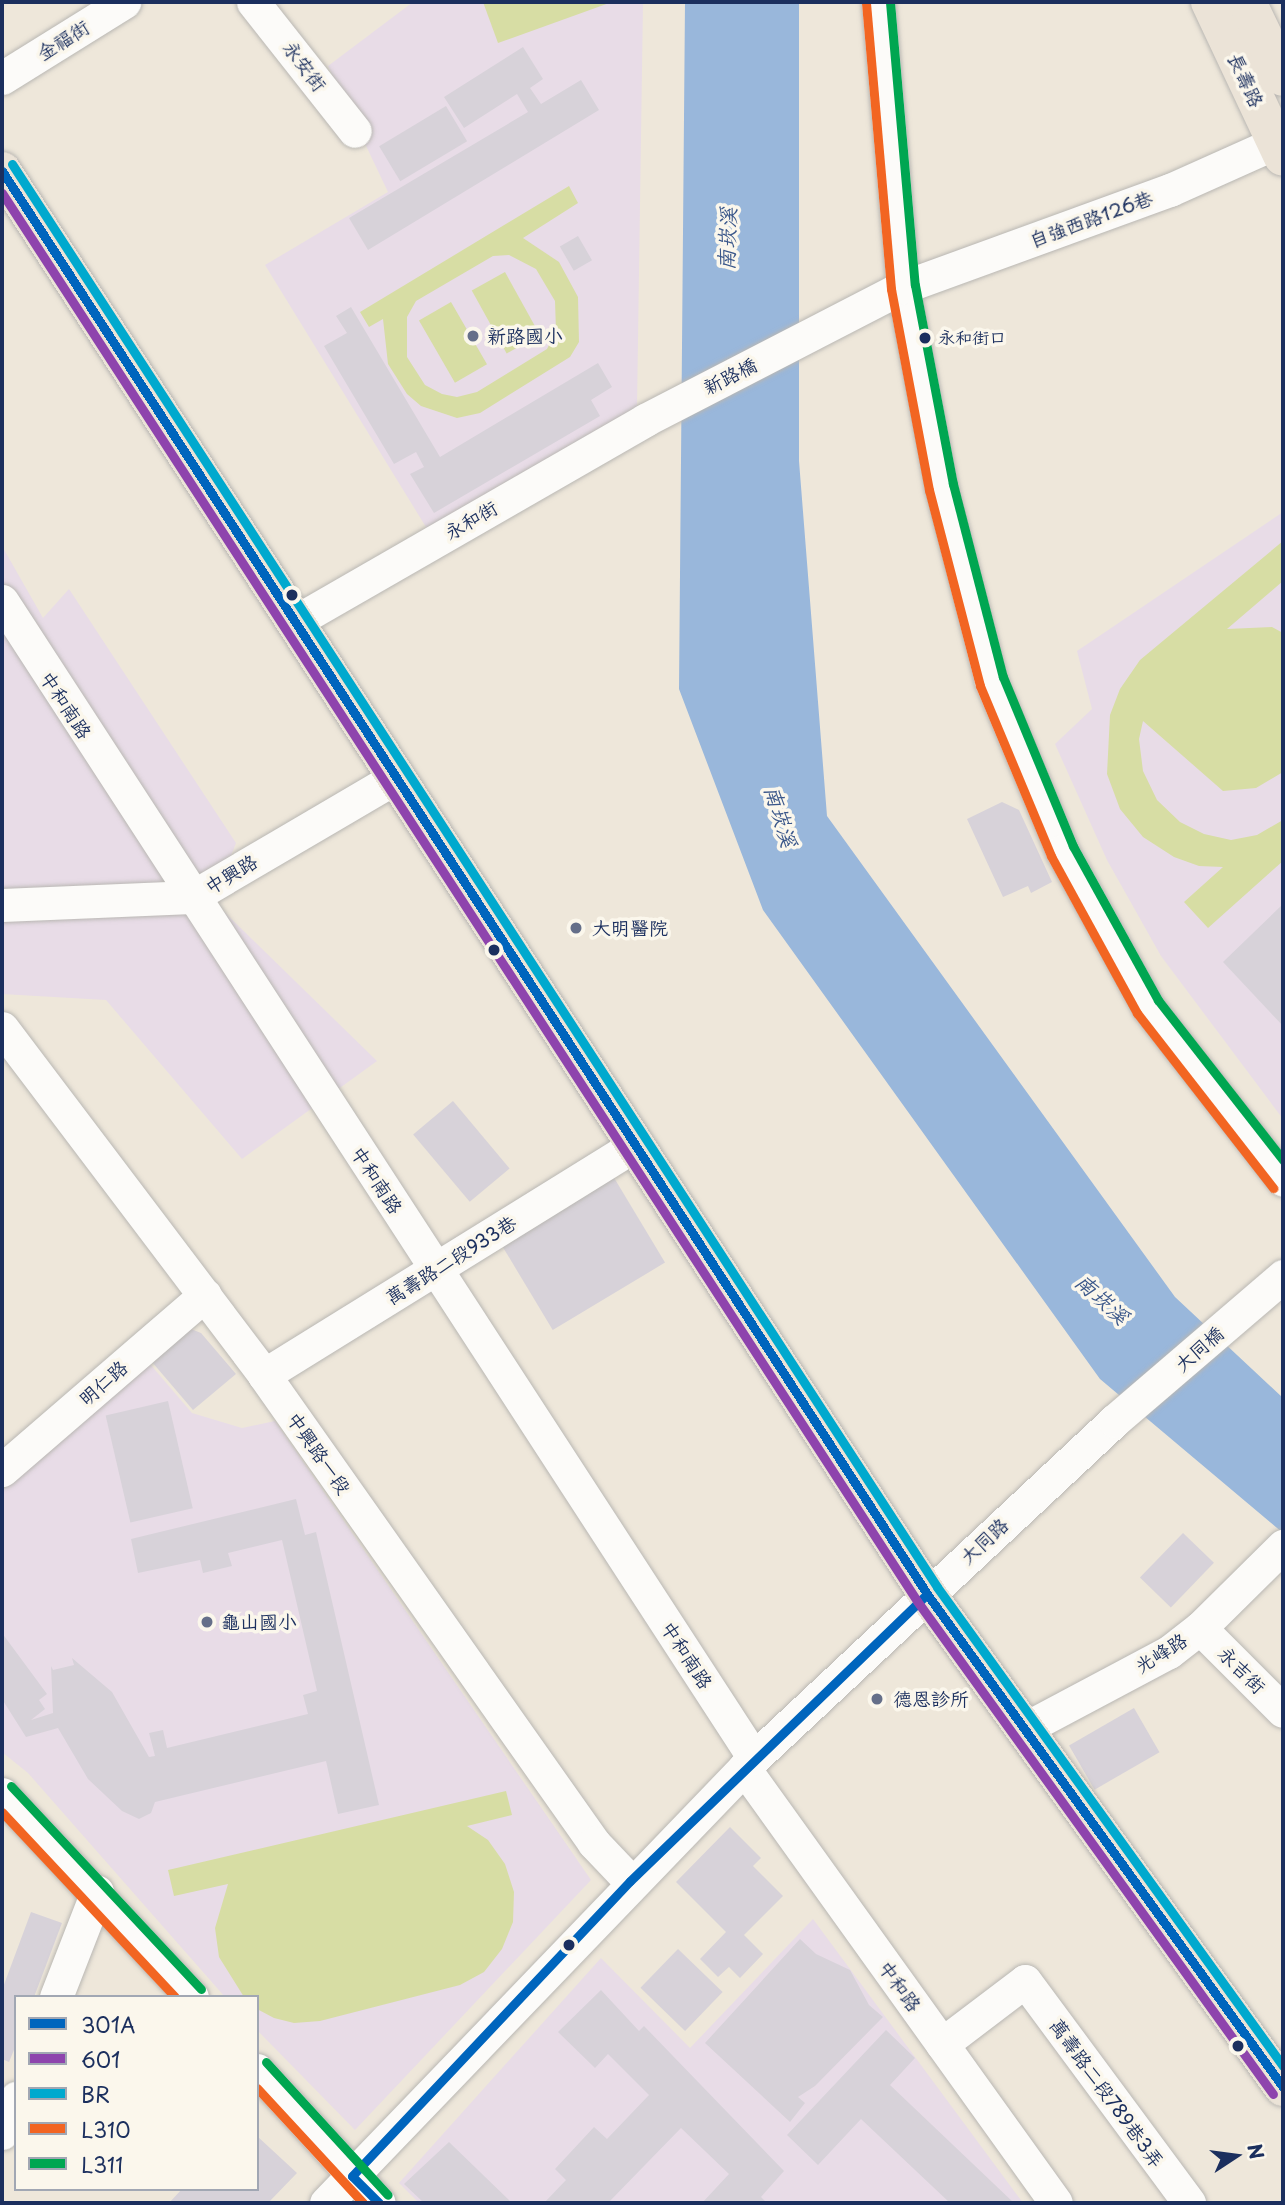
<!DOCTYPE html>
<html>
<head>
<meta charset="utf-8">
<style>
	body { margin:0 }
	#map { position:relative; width:1285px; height:2205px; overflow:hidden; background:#eee7da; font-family:"Playpen Sans","LXGW WenKai TC",sans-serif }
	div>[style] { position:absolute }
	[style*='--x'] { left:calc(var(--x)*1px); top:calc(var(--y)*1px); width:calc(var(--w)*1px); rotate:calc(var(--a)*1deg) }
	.built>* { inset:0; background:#e8dce7 }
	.green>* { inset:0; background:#d7dda4; transform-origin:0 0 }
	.water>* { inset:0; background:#99b7db }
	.building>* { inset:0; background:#d7d2d9; transform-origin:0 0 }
	.roads { filter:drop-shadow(0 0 2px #b9b7b3) drop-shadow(0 0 2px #b9b7b3) }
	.minor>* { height:33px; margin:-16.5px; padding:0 16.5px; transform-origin:16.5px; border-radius:16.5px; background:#fcfbf9 }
	.major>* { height:38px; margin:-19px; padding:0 19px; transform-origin:19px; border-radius:19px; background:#ebe3d7 }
	.bus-1>* { height:9px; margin:-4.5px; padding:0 4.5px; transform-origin:4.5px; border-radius:4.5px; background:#0065bd }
	.bus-2>* { height:9px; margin:-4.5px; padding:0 4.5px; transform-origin:4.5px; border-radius:4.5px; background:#8e44ad }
	.bus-3>* { height:9px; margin:-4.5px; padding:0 4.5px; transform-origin:4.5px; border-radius:4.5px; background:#00a9ce }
	.bus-4>* { height:9px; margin:-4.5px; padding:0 4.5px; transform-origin:4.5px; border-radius:4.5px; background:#f26522 }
	.bus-5>* { height:9px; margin:-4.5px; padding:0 4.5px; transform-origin:4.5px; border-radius:4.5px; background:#00a651 }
	.dots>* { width:19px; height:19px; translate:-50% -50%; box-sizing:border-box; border:4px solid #fbf7ec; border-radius:50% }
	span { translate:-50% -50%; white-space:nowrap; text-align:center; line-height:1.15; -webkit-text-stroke:7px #fbf7ec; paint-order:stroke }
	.bus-label { font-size:17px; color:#1b2f5e }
	.left { translate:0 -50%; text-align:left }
	.street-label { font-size:19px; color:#1b2f5e }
	.poi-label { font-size:19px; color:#1b2f5e }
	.water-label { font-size:21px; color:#3a578a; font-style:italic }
	.frame { position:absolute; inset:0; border:4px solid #1b2f5e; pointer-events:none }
	.legend { position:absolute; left:14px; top:1995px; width:245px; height:196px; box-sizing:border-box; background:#fbf7ec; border:2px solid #a1a7b3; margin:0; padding:9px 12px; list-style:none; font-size:21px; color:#1b2f5e }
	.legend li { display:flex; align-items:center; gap:14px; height:35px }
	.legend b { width:35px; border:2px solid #a1a7b3 }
	.north { position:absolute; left:1201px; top:2121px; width:70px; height:70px; -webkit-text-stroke:5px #fbf7ec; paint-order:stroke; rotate:77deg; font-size:19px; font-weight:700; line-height:28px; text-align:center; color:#1b2f5e }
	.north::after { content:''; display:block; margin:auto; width:24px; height:32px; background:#1b2f5e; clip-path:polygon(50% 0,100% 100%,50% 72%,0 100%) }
</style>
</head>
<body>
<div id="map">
	<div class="built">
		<i style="clip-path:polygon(413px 2px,643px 2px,637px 407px,429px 532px,265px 265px,388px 192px,328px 66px)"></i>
		<i style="clip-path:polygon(1283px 512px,1283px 1119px,1161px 956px,1107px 860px,1055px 744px,1092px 709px,1077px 651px)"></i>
		<i style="clip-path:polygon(2px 546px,43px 618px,69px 589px,236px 843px,213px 901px,377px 1061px,242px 1159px,106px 1000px,2px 994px)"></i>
		<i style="clip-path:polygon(150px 1364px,192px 1413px,242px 1428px,275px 1421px,591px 1880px,355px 2130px,257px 2030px,257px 1997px,225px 1997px,28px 1773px,2px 1752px,2px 1491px)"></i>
		<i style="clip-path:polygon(813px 1919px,1023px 2203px,419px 2203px,399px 2183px,601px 1958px,690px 2048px)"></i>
	</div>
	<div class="green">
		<i style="clip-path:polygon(483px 2px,612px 2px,498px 43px)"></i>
		<i style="clip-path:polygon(evenodd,569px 186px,578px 203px,523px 238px,559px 262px,578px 297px,579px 342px,570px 357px,480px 413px,457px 418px,421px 406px,407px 394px,388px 364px,383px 319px,369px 327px,360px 312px,569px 186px,509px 255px,536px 269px,555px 301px,556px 331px,547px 349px,477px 392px,457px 397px,442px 394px,425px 385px,407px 357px,407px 317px,416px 301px,493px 256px,509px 255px)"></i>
		<i style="left:505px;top:272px;width:72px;height:38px;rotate:61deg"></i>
		<i style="left:451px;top:302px;width:72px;height:37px;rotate:60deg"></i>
		<i style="clip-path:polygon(1283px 541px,1283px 581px,1227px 629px,1272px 627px,1283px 633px,1283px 772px,1256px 788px,1223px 791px,1143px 721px,1139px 739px,1143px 771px,1157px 800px,1180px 822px,1204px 834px,1231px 840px,1257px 835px,1283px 820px,1283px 861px,1208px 928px,1184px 902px,1223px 867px,1199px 866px,1174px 857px,1143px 837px,1120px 809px,1107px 774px,1110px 715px,1120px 689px,1140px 660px)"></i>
		<i style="clip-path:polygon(506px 1791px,512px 1815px,467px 1826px,488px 1840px,505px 1864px,514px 1892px,513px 1922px,502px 1949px,484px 1972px,460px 1985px,320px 2021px,294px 2023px,274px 2018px,257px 2009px,257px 1997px,244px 1997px,219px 1957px,215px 1928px,228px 1884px,174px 1896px,168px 1870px)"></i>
	</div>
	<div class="water">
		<i style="clip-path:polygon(685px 2px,799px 2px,799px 461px,827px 816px,1175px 1297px,1283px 1398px,1283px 1533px,1100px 1379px,763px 910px,679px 689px)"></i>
	</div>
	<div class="building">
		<i style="clip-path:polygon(523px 47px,543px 79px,530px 88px,541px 104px,581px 80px,599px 110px,368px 250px,349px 218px,528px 112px,517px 94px,464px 128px,444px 97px)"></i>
		<i style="left:446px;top:106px;width:41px;height:78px;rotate:59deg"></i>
		<i style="left:578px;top:236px;width:28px;height:21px;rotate:60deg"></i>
		<i style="clip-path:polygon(351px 307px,440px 457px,598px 363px,612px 387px,591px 400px,600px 416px,434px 513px,410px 474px,424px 467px,416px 452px,394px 464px,324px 346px,347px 333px,336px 316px)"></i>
		<i style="clip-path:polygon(1002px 802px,1019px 810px,1052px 882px,1031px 893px,1028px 886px,1003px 897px,967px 819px)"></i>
		<i style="clip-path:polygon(1283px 904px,1283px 1026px,1223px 962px)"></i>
		<i style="left:453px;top:1101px;width:88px;height:52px;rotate:50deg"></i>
		<i style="left:613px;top:1176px;width:101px;height:131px;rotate:59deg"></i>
		<i style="clip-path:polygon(191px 1329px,201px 1333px,236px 1374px,193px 1410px,152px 1362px)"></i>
		<i style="left:168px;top:1401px;width:110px;height:64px;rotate:77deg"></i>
		<i style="clip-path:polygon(296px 1499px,305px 1535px,316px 1532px,379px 1805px,338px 1814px,326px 1761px,155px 1802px,151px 1813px,139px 1819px,122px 1811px,88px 1779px,58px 1728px,26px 1737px,2px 1699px,2px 1633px,47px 1694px,39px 1700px,45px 1709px,31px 1720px,53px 1713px,51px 1666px,53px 1670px,74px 1665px,72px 1658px,112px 1692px,149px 1757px,155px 1756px,149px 1733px,163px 1730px,167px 1748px,308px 1714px,303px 1695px,317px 1691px,282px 1540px,228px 1553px,232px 1566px,203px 1573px,200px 1560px,138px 1573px,131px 1539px)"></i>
		<i style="left:1183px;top:1533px;width:43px;height:62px;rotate:44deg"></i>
		<i style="left:1134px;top:1708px;width:51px;height:75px;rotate:60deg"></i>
		<i style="clip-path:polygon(730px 1827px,761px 1858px,753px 1866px,783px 1896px,744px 1935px,763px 1954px,740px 1978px,729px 1967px,718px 1977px,700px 1959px,726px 1932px,676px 1882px)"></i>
		<i style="clip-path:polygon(31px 1912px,62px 1923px,34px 1997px,16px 1997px,16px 2045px,9px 2062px,2px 2059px,2px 1990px)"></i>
		<i style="clip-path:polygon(800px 1939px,816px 1954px,850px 1970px,869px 2005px,883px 2017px,815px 2086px,798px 2097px,805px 2103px,790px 2122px,705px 2043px)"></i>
		<i style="left:678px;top:1949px;width:62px;height:54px;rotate:44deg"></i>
		<i style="clip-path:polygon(601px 1990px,639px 2031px,644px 2026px,784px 2171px,761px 2197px,767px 2203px,702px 2203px,729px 2174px,681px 2128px,608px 2203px,544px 2203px,566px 2180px,555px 2169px,594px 2127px,607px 2139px,649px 2095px,608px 2054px,595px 2068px,558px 2032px)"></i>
		<i style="clip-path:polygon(886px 2030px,915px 2058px,890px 2085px,1014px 2203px,950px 2203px,861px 2119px,818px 2165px,787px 2135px)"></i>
		<i style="clip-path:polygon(257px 2136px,297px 2173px,268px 2203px,169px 2203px,182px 2189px,257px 2189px)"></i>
		<i style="clip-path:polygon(449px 2142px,512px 2203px,424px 2203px,404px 2184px)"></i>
	</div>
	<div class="roads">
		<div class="minor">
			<i style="--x:253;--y:2;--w:164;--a:51.7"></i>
			<i style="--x:878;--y:2;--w:286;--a:85"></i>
			<i style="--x:903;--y:287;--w:204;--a:79.2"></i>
			<i style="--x:941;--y:487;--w:200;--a:75.5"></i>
			<i style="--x:991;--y:681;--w:184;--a:67.3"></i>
			<i style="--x:1062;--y:851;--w:178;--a:61.1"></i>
			<i style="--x:1148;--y:1007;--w:219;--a:52"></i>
			<i style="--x:2;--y:78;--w:144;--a:-31.9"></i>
			<i style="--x:2;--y:601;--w:1380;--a:56.98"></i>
			<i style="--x:296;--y:621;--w:403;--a:-29.9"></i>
			<i style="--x:645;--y:420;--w:290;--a:-27.3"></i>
			<i style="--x:903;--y:287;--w:284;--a:-20"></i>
			<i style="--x:1170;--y:190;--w:115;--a:-24.1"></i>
			<i style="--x:2;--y:905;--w:190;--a:-2.4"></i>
			<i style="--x:192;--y:897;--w:239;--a:-30.4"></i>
			<i style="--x:2;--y:1028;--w:435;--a:52.9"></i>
			<i style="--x:264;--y:1375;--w:573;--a:54.81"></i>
			<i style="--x:594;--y:1843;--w:52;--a:46.5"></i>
			<i style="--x:264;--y:1375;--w:439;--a:-31.8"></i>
			<i style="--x:2;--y:1470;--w:268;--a:-40.8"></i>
			<i style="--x:1200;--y:1628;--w:117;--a:45"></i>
			<i style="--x:1024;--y:1729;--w:164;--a:-28"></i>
			<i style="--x:1169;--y:1652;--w:39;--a:-38"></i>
			<i style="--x:1200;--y:1628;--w:117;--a:-44.7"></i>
			<i style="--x:744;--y:1768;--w:535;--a:54.35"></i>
			<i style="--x:2;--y:1794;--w:278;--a:46.9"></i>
			<i style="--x:56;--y:1997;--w:113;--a:-68.7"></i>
			<i style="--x:942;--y:2044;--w:104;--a:-37.2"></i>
			<i style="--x:1025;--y:1981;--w:276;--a:53.5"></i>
			<i style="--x:257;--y:2070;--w:180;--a:47.5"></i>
			<i style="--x:2;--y:2133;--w:38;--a:-68"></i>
			<i style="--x:326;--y:2203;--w:617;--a:-46.12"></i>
			<i style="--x:754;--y:1758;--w:493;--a:-43.1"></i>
			<i style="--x:1114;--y:1421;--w:223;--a:-40.6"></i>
		</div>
		<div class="major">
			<i style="--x:1210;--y:2;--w:171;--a:64.8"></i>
			<i style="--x:1247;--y:2;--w:83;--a:64.4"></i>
			<i style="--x:2;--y:171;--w:1697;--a:56.97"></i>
			<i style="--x:927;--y:1594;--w:608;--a:54.17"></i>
		</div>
	</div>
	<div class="bus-1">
		<i style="--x:2;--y:171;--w:1697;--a:56.97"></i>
		<i style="--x:927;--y:1594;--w:608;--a:54.17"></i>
		<i style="--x:379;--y:2203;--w:38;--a:-135"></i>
		<i style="--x:352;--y:2176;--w:405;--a:-46.7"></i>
		<i style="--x:630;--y:1881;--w:413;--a:-44"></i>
	</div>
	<div class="bus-2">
		<i style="--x:2;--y:193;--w:1679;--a:56.98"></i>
		<i style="--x:917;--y:1601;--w:608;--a:54.17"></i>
	</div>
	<div class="bus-3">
		<i style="--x:12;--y:164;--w:1697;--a:56.97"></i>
		<i style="--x:937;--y:1587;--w:591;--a:54.16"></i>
	</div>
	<div class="bus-4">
		<i style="--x:866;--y:3;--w:287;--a:85"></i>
		<i style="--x:891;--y:289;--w:205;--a:79.3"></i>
		<i style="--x:929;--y:490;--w:203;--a:75.4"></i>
		<i style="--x:980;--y:686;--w:184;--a:67.3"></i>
		<i style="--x:1051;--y:856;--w:179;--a:61.3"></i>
		<i style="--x:1137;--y:1013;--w:222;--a:52.1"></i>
		<i style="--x:2;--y:1812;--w:253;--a:46.9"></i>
		<i style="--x:257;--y:2088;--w:156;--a:47.3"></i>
	</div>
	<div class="bus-5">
		<i style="--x:890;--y:2;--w:284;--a:85"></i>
		<i style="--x:915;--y:285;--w:203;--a:79.2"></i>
		<i style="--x:953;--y:484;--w:199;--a:75.5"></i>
		<i style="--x:1003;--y:677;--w:183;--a:67.5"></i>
		<i style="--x:1073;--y:846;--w:176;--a:61.1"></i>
		<i style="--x:1158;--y:1000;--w:203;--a:52"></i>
		<i style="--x:11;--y:1786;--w:278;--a:46.9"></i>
		<i style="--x:266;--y:2062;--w:180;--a:47.5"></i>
	</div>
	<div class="dots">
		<i style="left:473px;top:336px;background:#656f89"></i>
		<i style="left:925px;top:338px;background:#1b2f5e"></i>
		<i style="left:292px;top:595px;background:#1b2f5e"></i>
		<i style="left:576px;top:928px;background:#656f89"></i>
		<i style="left:494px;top:950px;background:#1b2f5e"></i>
		<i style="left:207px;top:1622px;background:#656f89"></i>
		<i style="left:877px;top:1699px;background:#656f89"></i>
		<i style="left:569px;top:1945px;background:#1b2f5e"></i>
		<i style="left:1238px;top:2046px;background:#1b2f5e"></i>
	</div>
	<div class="bus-label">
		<span class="left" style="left:938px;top:338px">永和街口</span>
	</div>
	<div class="street-label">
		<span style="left:63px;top:40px;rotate:-32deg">金福街</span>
		<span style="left:305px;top:66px;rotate:53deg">永安街</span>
		<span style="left:1246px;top:80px;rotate:65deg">長壽路</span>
		<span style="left:1091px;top:219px;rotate:-20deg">自強西路126巷</span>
		<span style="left:730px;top:376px;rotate:-27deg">新路橋</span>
		<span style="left:471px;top:520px;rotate:-30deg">永和街</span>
		<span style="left:66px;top:705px;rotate:57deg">中和南路</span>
		<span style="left:231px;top:874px;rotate:-31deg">中興路</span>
		<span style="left:377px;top:1180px;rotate:57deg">中和南路</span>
		<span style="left:451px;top:1260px;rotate:-32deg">萬壽路二段933巷</span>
		<span style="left:1199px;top:1349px;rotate:-41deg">大同橋</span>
		<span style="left:103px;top:1383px;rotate:-41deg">明仁路</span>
		<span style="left:319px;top:1453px;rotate:55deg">中興路一段</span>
		<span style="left:984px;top:1541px;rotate:-43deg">大同路</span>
		<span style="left:1161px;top:1653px;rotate:-32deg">光峰路</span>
		<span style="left:687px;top:1655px;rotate:57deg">中和南路</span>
		<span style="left:1242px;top:1670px;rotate:45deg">永吉街</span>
		<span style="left:900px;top:1986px;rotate:54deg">中和路</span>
		<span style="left:1107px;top:2093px;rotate:54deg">萬壽路二段789巷3弄</span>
	</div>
	<div class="poi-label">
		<span class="left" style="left:487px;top:336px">新路國小</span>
		<span class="left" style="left:592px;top:928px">大明醫院</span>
		<span class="left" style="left:221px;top:1622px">龜山國小</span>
		<span class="left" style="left:893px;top:1699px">德恩診所</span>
	</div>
	<div class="water-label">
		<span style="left:726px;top:239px;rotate:-88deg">南崁溪</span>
		<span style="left:782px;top:816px;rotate:73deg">南崁溪</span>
		<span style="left:1103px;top:1298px;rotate:42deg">南崁溪</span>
	</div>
	<div class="frame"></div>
	<ul class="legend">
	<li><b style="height:9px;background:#0065bd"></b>301A</li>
	<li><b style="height:9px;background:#8e44ad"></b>601</li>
	<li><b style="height:9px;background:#00a9ce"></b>BR</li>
	<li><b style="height:9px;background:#f26522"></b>L310</li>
	<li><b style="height:9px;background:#00a651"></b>L311</li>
	</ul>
	<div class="north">N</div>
</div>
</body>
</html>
